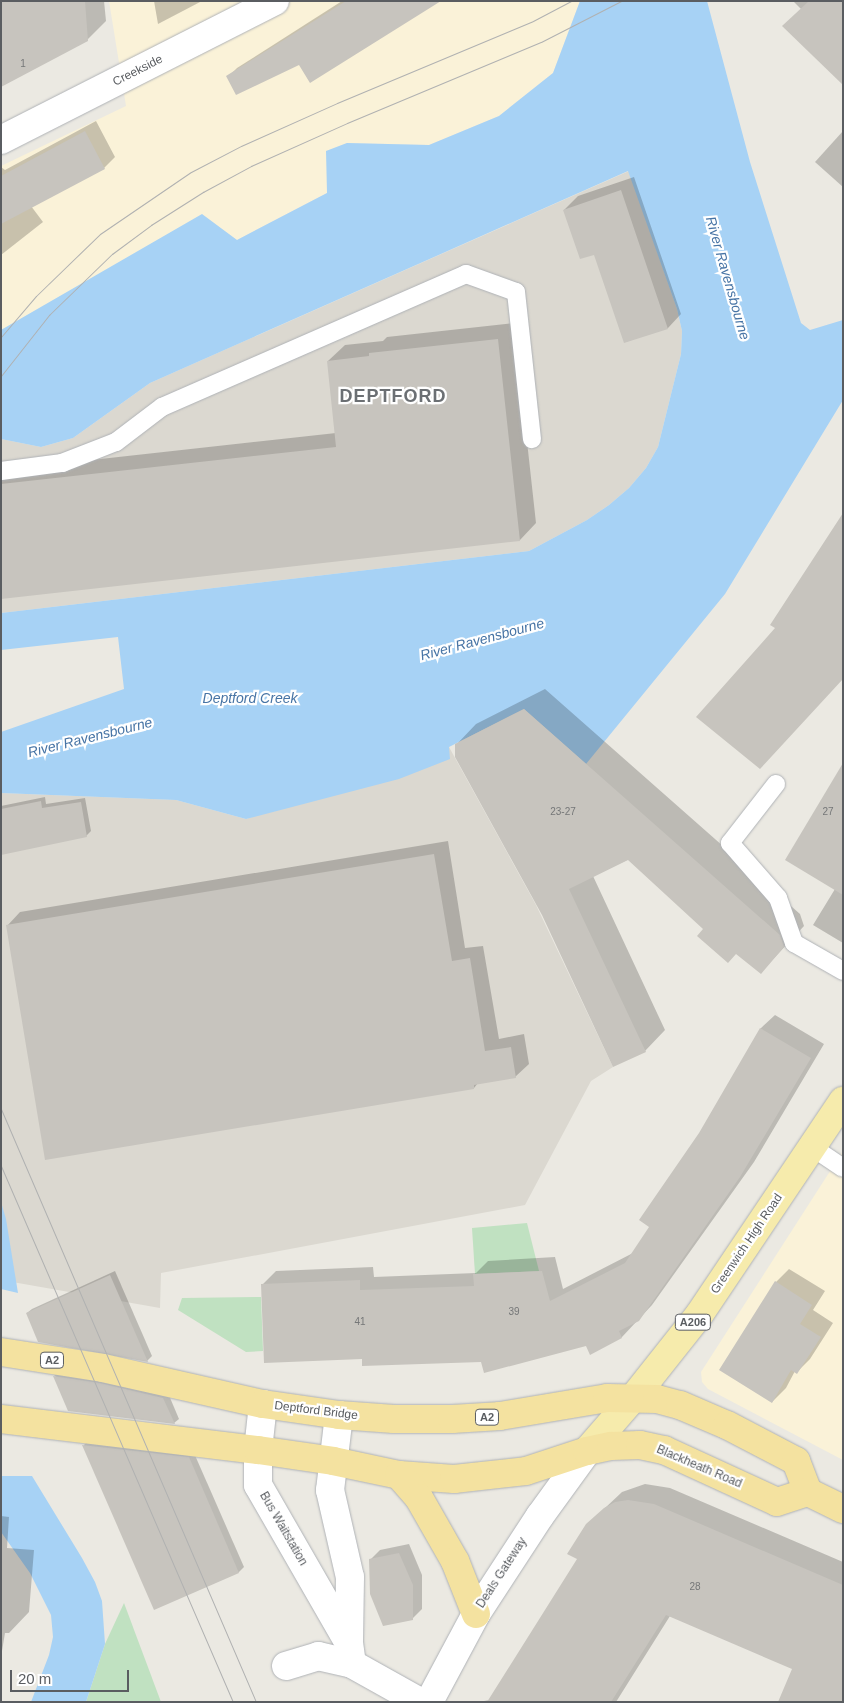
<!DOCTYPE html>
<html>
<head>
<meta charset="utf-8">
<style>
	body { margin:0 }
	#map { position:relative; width:844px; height:1703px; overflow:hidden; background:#ebe9e2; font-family:Arial,sans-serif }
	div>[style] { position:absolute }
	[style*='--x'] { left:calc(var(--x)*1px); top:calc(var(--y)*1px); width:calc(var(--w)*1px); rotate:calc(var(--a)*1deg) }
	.commercial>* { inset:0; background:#faf2d8 }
	.education>* { inset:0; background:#dbd8d0 }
	.green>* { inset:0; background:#c0e1c1 }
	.water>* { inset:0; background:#a7d2f5 }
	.shadow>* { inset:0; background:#0003 }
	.building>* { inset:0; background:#c7c4be }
	.roads { filter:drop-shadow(0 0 1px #afb2b6) drop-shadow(0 0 1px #afb2b6) }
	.service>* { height:18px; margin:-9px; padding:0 9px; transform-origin:9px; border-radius:9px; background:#fff }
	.minor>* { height:28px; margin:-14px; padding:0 14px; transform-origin:14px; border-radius:14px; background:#fff }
	.primary>* { height:28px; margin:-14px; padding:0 14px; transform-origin:14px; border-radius:14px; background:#f6ebac }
	.trunk>* { height:28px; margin:-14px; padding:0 14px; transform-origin:14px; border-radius:14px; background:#f4e2a0 }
	.tram>* { height:1px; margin:-0.5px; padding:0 0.5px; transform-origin:0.5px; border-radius:0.5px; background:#b0b1b1 }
	span { translate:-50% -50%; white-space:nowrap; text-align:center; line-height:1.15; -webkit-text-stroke:4.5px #fff; paint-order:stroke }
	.number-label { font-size:10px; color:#757778 }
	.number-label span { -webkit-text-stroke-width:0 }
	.shield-label span { padding:1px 4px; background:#fff; border:1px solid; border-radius:4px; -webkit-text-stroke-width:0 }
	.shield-label { font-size:11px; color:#5a5d61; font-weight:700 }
	.street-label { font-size:12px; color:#5a5d61 }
	.water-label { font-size:14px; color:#4774a5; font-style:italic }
	.district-label { font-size:18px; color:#6b6f73; font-weight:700; letter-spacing:1px }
	.frame { position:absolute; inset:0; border:2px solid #5a5d61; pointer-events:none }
	.scale { position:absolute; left:10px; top:1670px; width:119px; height:22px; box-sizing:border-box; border:2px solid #5a5d61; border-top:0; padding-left:6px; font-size:15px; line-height:18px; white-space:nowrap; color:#5a5d61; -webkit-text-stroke:4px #fff; paint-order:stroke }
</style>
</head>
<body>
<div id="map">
	<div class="commercial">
		<i style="clip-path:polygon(109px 1px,580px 1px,553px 73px,499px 116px,429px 145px,347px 143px,327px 151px,327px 193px,237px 240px,202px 215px,1px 330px,1px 166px,126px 106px)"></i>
		<i style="clip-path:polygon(843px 1151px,843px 1460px,708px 1389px,702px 1382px,701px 1372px)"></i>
	</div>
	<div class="education">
		<i style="clip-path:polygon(629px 171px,677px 309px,682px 331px,681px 354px,658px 447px,646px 468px,629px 488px,609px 505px,587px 520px,529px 551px,1px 613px,1px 439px,41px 447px,73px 438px,150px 383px)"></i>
		<i style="clip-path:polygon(449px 747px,536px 905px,613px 1067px,591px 1081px,525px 1205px,161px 1273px,160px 1308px,1px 1280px,1px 793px,176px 800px,246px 819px)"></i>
	</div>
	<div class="green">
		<i style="clip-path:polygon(527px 1223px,539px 1271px,475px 1274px,472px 1228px)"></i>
		<i style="clip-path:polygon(261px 1297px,263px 1351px,246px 1352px,178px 1310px,182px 1298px)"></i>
		<i style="clip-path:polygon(124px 1603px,161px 1702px,86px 1702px,105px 1644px)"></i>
	</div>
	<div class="water">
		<i style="clip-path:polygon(580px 1px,707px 1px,750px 162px,801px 323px,810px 330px,843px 320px,843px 400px,725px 594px,586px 764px,524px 709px,449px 747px,450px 759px,399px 779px,246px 819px,176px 800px,1px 793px,1px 732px,124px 689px,118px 637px,1px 650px,1px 613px,529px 551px,587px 520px,609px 505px,629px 488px,646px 468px,658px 447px,681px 354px,682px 331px,677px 309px,628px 171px,150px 383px,73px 438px,41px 447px,1px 439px,1px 330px,202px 214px,237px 240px,327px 193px,326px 151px,347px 143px,429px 145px,499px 116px,553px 73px)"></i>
		<i style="clip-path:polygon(1px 1202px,6px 1219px,18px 1293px,1px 1289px)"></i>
		<i style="clip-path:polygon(1px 1476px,32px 1476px,82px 1558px,95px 1582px,102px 1601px,105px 1644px,86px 1702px,31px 1702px,49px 1655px,53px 1637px,51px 1615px,30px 1573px,1px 1532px)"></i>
	</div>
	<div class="shadow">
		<i style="clip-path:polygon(1px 1px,104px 1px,106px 21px,87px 40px)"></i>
		<i style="clip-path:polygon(154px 1px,202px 1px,158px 24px)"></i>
		<i style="clip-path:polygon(342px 1px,438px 1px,299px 64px,228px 77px,237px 68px)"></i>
		<i style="clip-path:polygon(793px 1px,843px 1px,801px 9px)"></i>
		<i style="clip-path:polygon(96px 121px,115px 157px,104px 168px,31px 206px,43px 222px,1px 255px,1px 167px,5px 170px)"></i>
		<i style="clip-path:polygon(843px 131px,843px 187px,815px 162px)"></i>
		<i style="clip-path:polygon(634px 177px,681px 314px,668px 328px,625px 342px,595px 253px,564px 210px,578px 196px)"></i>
		<i style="clip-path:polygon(514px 323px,536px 523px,520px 540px,1px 598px,1px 470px,336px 433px,328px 361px,345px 345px,383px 341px,387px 337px)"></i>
		<i style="clip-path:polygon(545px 689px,800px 914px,804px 926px,761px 972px,705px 929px,629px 859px,593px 876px,665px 1030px,645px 1051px,543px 914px,456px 745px,476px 724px)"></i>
		<i style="clip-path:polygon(843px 766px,843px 943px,813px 925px,835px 889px)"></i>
		<i style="clip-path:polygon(45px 797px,46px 804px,85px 798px,91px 831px,86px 836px,1px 854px,1px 806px)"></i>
		<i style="clip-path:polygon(448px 841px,465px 948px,483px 946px,499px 1039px,524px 1034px,529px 1064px,515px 1077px,478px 1083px,474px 1088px,7px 926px,20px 912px)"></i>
		<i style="clip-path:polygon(775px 1015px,824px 1044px,754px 1162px,652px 1305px,622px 1337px,591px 1353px,586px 1345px,482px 1360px,363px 1358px,262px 1285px,276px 1271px,373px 1267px,374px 1277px,476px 1273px,488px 1261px,555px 1257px,563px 1289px,633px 1253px,651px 1227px,700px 1134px,761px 1028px)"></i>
		<i style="clip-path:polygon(789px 1269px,825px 1291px,813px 1310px,833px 1323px,810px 1359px,797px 1372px,795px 1371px,786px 1388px,772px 1402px,776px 1282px)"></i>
		<i style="clip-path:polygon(115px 1271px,152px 1356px,147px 1361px,39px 1341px,27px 1313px,32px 1309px)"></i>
		<i style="clip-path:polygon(59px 1372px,168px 1393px,179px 1419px,174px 1423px,54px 1376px)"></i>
		<i style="clip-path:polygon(89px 1440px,194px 1453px,244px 1567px,239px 1572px,155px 1608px,84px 1445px)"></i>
		<i style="clip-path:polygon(645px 1484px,670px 1488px,843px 1562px,843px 1702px,794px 1668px,670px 1616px,616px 1702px,478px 1702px,490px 1700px,579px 1558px,587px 1525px,622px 1492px)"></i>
		<i style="clip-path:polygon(1px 1516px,9px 1517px,7px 1548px,34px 1550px,29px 1612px,9px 1633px,5px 1633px,1px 1657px)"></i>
		<i style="clip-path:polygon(409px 1544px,422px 1575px,422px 1609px,412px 1619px,370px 1560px,380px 1550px)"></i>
	</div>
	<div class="building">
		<i style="clip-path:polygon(1px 1px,85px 1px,88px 41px,1px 87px)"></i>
		<i style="clip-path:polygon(346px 1px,441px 1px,310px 83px,299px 65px,236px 95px,226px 76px)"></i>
		<i style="clip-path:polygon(809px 1px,843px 1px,843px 85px,782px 26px)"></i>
		<i style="clip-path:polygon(85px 131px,105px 169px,1px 224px,1px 176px)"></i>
		<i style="clip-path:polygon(621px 190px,668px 329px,624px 343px,594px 255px,580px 259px,563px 210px)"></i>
		<i style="clip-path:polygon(498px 339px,520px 541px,1px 599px,1px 484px,336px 447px,327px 361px,369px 356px,369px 353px)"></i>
		<i style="clip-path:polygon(843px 513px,843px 679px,760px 769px,696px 717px,775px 628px,770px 625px)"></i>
		<i style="clip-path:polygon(524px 709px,780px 935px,784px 947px,761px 974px,736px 954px,728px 963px,697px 936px,703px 929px,628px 860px,569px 889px,646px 1052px,613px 1067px,542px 915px,455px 757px,455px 744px)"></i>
		<i style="clip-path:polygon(843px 763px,843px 895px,785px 860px)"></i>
		<i style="clip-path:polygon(41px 801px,42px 808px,81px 802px,87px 837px,1px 855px,1px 809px)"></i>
		<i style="clip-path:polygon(434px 854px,452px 961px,470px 958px,485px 1051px,511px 1047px,516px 1078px,474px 1085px,474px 1089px,45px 1160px,6px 925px)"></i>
		<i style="clip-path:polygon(760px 1028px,811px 1058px,740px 1177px,639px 1321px,619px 1331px,622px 1338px,590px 1355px,586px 1346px,484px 1373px,481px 1362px,362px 1366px,362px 1359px,264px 1363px,261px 1284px,360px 1280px,360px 1290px,474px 1286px,473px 1274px,542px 1271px,550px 1301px,625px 1263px,649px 1227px,639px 1220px,699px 1133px)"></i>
		<i style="clip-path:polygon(110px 1275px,148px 1362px,38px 1342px,26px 1313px)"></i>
		<i style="clip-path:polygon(775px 1281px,812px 1305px,800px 1324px,821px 1337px,797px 1374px,791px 1370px,772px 1403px,719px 1370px)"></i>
		<i style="clip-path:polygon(53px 1376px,100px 1383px,163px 1398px,175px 1424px,68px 1411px)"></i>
		<i style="clip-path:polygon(82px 1445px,189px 1457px,239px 1573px,154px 1610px)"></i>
		<i style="clip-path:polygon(628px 1500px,654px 1504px,843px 1585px,843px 1702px,778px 1702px,792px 1669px,666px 1615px,611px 1702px,487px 1702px,577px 1559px,567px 1554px,586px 1524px,604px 1508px,615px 1502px)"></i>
		<i style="clip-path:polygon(399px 1553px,413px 1585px,413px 1620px,383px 1626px,370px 1594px,369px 1559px)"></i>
	</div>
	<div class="roads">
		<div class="service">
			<i style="--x:1;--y:471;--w:62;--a:-7.5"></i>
			<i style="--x:62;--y:463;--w:58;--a:-21.3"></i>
			<i style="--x:116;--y:442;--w:58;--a:-37.3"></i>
			<i style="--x:162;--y:407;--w:332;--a:-23.6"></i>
			<i style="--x:466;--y:274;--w:53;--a:19.8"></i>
			<i style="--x:516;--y:292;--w:148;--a:83.8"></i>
			<i style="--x:776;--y:784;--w:75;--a:127.9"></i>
			<i style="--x:730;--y:843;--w:73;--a:48.9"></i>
			<i style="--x:778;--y:898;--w:48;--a:70.4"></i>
			<i style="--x:794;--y:943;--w:56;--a:29.7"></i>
			<i style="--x:812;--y:1147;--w:37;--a:34"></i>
		</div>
		<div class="minor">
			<i style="--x:1;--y:140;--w:307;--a:-26.9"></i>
			<i style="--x:263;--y:1404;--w:46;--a:96.2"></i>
			<i style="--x:258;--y:1450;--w:35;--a:90"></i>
			<i style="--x:258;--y:1485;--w:182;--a:60.1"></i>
			<i style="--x:339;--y:1415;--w:76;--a:96.8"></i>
			<i style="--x:330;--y:1490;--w:89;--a:77.1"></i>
			<i style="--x:350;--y:1577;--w:66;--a:90.9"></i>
			<i style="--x:349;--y:1643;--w:21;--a:82"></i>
			<i style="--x:286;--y:1666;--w:34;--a:-17"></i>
			<i style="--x:318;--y:1656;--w:35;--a:13"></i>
			<i style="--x:352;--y:1664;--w:78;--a:29.2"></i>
			<i style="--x:429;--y:1702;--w:100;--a:-61.9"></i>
			<i style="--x:476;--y:1614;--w:117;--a:-56.9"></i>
			<i style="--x:540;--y:1516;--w:80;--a:-54.1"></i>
		</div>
		<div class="primary">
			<i style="--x:587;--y:1451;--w:72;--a:-49"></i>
			<i style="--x:634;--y:1397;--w:105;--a:-51.6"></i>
			<i style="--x:699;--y:1315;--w:258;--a:-56.1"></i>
		</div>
		<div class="trunk">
			<i style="--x:1;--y:1352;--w:103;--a:8.9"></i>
			<i style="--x:103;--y:1368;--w:164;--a:12.7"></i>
			<i style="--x:263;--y:1404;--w:77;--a:8.2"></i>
			<i style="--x:339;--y:1415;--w:55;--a:4.2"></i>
			<i style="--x:394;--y:1419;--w:58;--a:0"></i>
			<i style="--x:452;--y:1419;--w:48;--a:-3.6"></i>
			<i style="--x:500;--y:1416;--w:109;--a:-9.5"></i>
			<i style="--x:607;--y:1398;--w:50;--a:1.1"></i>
			<i style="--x:657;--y:1399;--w:24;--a:15"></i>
			<i style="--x:680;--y:1405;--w:51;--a:23.1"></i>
			<i style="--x:727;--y:1425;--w:78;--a:27.6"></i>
			<i style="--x:796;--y:1461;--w:33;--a:69"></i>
			<i style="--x:808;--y:1492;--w:39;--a:26"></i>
			<i style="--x:1;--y:1419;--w:259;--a:6.9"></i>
			<i style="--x:258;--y:1450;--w:76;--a:8.3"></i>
			<i style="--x:333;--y:1461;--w:67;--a:12"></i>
			<i style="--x:399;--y:1475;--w:55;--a:4.2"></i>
			<i style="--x:454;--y:1479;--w:72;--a:-6.3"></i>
			<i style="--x:526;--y:1471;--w:64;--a:-18.2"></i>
			<i style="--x:587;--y:1451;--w:25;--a:-12"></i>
			<i style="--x:611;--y:1446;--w:29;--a:-2"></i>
			<i style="--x:640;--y:1445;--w:25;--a:12"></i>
			<i style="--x:664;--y:1450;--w:124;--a:24.7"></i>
			<i style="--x:777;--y:1502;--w:33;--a:-18"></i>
			<i style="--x:399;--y:1475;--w:30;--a:49"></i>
			<i style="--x:419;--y:1498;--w:73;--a:60.3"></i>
			<i style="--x:455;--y:1561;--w:57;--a:68.4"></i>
		</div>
	</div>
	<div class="tram">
		<i style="--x:1;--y:337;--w:54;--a:-49.5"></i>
		<i style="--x:36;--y:296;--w:89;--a:-44.1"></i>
		<i style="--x:100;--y:234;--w:110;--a:-34.3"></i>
		<i style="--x:191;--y:172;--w:56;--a:-27.5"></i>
		<i style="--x:241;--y:146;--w:105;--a:-24.1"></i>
		<i style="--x:337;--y:103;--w:212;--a:-22.7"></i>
		<i style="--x:533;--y:21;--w:43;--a:-27.8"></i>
		<i style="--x:1;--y:376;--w:78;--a:-51.8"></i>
		<i style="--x:49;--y:315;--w:88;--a:-44.1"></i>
		<i style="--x:112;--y:254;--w:49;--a:-36.6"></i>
		<i style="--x:151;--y:225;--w:62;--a:-32.4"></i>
		<i style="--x:203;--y:192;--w:55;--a:-28.4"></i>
		<i style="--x:251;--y:166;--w:105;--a:-24.1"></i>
		<i style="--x:347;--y:123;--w:210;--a:-22.7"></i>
		<i style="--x:541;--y:42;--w:90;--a:-27.1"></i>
		<i style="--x:1;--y:1109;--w:646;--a:66.73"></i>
		<i style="--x:1;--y:1166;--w:584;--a:66.6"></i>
	</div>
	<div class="number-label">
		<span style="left:23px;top:64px">1</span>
		<span style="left:563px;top:812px">23-27</span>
		<span style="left:828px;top:812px">27</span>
		<span style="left:514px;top:1312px">39</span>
		<span style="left:360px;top:1322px">41</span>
		<span style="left:695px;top:1587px">28</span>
	</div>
	<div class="shield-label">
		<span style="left:693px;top:1322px">A206</span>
		<span style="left:52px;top:1360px">A2</span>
		<span style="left:487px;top:1417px">A2</span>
	</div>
	<div class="street-label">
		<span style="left:138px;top:71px;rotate:-27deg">Creekside</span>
		<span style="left:747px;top:1244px;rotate:-56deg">Greenwich High Road</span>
		<span style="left:316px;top:1411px;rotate:7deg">Deptford Bridge</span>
		<span style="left:699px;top:1467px;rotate:23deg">Blackheath Road</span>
		<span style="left:283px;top:1529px;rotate:60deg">Bus Waitstation</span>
		<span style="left:502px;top:1573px;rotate:-57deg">Deals Gateway</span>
	</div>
	<div class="water-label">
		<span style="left:728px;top:278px;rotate:74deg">River Ravensbourne</span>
		<span style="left:482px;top:639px;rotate:-15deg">River Ravensbourne</span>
		<span style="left:250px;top:698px">Deptford Creek</span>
		<span style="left:90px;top:737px;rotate:-14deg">River Ravensbourne</span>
	</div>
	<div class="district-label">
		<span style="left:393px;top:396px">DEPTFORD</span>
	</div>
	<div class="frame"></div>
	<div class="scale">20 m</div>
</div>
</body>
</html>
